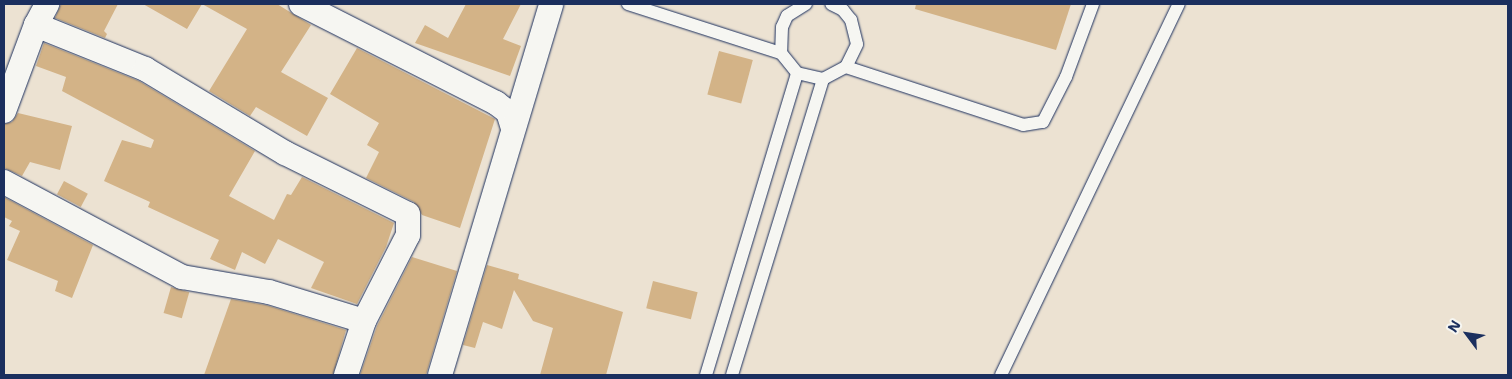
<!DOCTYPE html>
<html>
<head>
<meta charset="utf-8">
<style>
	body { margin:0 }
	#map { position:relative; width:1512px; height:379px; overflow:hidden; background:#ece2d2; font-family:"Shantell Sans",sans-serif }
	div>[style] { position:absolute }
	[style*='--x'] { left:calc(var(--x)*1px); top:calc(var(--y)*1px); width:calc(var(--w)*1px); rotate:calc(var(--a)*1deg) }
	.building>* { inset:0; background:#d3b387; transform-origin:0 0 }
	.roads { filter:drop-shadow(0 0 1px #1b2f5e) drop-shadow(0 0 1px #1b2f5e) }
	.service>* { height:12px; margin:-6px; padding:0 6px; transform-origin:6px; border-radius:6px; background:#f6f6f2 }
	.minor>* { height:24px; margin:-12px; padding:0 12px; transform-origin:12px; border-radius:12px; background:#f6f6f2 }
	span { translate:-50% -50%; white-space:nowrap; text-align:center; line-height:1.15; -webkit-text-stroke:4px #f6f6f2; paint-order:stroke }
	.frame { position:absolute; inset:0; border:5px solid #1b2f5e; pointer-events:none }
	.north { position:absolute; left:1442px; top:309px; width:50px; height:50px; -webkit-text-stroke:4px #f6f6f2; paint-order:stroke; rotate:301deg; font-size:14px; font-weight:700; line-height:20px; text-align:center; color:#1b2f5e }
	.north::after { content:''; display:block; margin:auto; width:18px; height:22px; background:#1b2f5e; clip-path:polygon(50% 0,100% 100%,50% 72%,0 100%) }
</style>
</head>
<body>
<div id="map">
	<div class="building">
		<i style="clip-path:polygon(61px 4px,118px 4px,104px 31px,107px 34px,105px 38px,55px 18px)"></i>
		<i style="clip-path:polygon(143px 4px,277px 4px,311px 25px,281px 72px,328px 98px,307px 136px,256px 107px,250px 116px,209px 91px,247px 29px,202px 4px,187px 29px)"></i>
		<i style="clip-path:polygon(466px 4px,521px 4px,503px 39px,521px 46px,510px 76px,415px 43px,425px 25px,448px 38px)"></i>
		<i style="clip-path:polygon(916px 4px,1071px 4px,1056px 50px,915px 9px)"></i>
		<i style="clip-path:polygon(44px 43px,139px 81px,255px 151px,229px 196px,274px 220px,287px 194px,291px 195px,302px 177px,394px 223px,386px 247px,357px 304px,311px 288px,324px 262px,278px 239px,265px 264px,242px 252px,235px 270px,210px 259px,219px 240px,148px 207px,150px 202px,104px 181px,122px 140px,151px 148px,154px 140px,62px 91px,66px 77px,36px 66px)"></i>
		<i style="clip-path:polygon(357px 48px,495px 119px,460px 228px,422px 215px,414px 202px,366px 178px,379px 152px,367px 145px,379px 123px,330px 94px)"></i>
		<i style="left:719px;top:51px;width:35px;height:45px;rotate:15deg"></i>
		<i style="clip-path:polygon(18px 113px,72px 126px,60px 170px,30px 162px,22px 176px,4px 168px,4px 124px,12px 122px)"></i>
		<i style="left:64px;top:181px;width:27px;height:15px;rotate:28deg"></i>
		<i style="clip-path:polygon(4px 197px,93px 245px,72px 298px,55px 291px,58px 281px,7px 260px,20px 231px,9px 226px,12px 221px,4px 217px)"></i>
		<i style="clip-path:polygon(412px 257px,457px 271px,426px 375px,360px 375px,377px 326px)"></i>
		<i style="clip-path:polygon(487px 265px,519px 274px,518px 279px,623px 312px,606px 375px,540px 375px,553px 328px,533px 321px,514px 290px,502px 329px,483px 322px,475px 348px,463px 345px)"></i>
		<i style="left:653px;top:281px;width:46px;height:28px;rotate:14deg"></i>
		<i style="left:171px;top:287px;width:19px;height:27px;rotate:16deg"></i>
		<i style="clip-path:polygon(231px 299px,266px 305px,346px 330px,333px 375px,204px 375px)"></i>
	</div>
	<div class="roads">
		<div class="service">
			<i style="--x:628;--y:4;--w:161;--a:17.8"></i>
			<i style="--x:806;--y:4;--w:22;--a:148"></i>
			<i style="--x:787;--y:16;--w:12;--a:114"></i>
			<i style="--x:782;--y:27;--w:26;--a:92"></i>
			<i style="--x:781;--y:53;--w:26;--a:51"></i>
			<i style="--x:797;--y:73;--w:27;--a:13"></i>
			<i style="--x:823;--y:79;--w:26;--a:-28"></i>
			<i style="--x:846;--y:67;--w:25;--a:-64"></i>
			<i style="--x:857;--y:44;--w:25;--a:-104"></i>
			<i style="--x:851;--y:20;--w:13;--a:-129"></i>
			<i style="--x:843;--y:10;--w:13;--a:-153"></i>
			<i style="--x:846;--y:67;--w:186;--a:18.1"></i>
			<i style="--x:1023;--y:125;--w:20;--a:-9"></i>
			<i style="--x:1043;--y:122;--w:51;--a:-62.9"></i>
			<i style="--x:1066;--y:77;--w:78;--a:-69.7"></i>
			<i style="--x:706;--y:375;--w:315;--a:-73.2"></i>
			<i style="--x:732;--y:375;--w:310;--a:-72.9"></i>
			<i style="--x:1001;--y:375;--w:411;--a:-64.4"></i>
		</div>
		<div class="minor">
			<i style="--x:301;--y:4;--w:219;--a:26.9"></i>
			<i style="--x:496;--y:103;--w:15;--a:37"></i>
			<i style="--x:508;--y:112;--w:17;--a:73"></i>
			<i style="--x:36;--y:25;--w:118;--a:22"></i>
			<i style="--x:145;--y:69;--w:163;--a:31"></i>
			<i style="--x:285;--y:153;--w:137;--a:26.4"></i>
			<i style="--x:408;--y:214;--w:21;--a:90"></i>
			<i style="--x:408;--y:235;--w:97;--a:117.1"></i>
			<i style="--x:4;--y:111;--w:92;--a:-69.6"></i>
			<i style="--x:36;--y:25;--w:24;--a:-62"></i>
			<i style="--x:4;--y:182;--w:202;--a:28.1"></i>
			<i style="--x:182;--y:277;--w:88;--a:9.8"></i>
			<i style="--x:269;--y:292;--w:99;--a:17"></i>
			<i style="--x:364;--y:321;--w:57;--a:108.4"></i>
			<i style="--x:440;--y:375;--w:387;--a:-73.3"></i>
		</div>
	</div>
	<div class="frame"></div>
	<div class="north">N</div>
</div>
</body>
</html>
